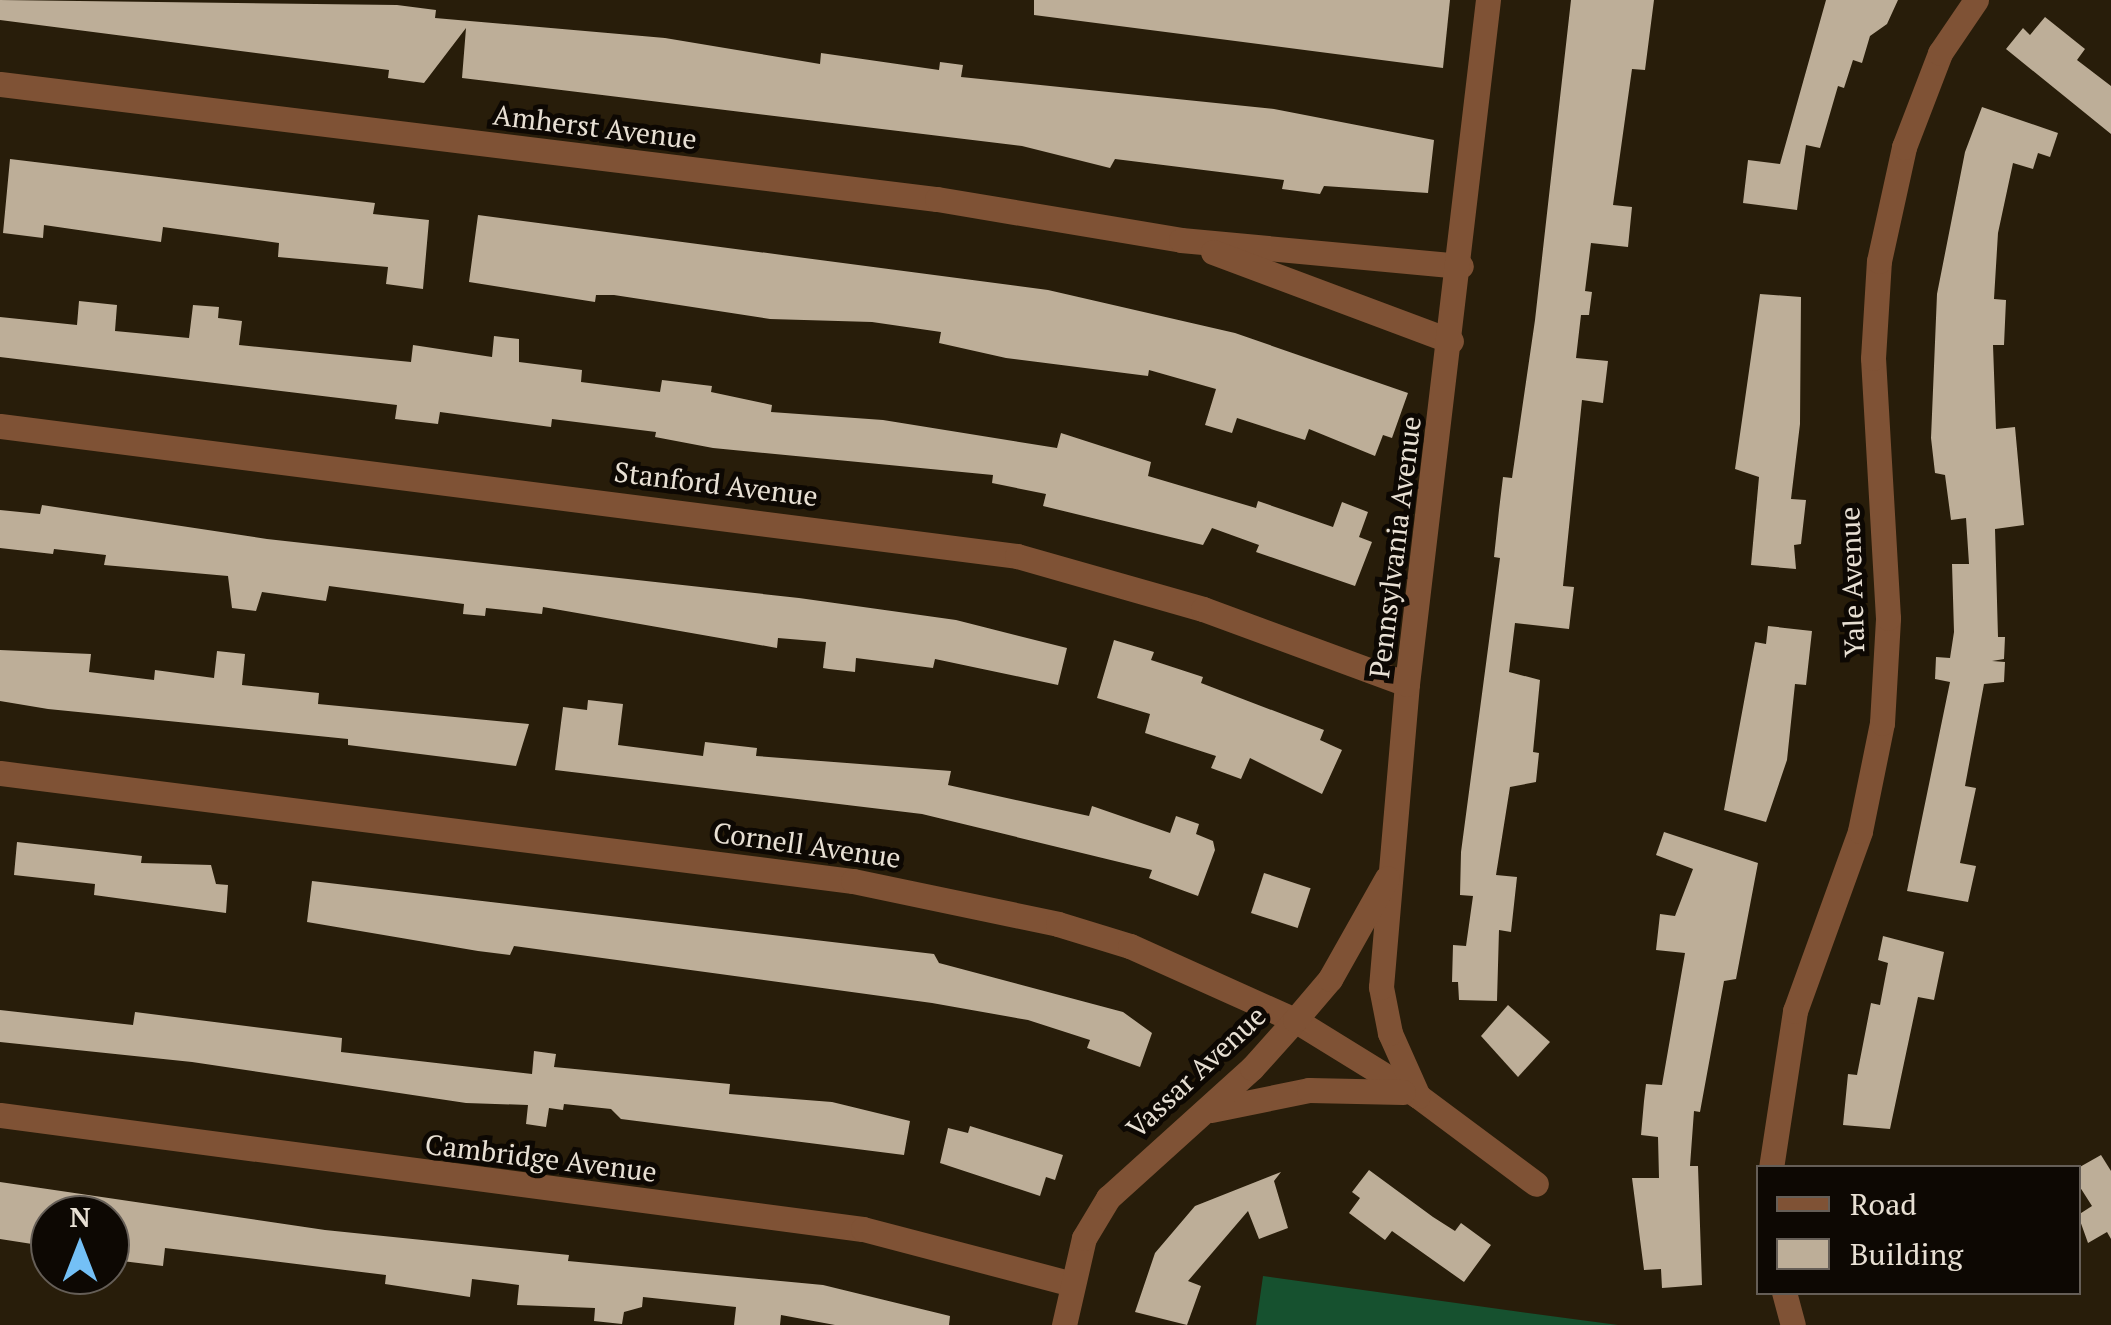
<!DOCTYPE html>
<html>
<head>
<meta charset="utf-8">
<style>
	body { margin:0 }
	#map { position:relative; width:2111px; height:1325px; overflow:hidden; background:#281d0a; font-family:"PT Serif",serif }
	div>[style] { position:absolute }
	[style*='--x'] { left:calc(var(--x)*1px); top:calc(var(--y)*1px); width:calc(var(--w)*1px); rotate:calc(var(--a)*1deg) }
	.green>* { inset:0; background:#16512f }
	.building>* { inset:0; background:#bdae98; transform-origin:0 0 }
	.minor>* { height:25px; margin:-12.5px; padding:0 12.5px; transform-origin:12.5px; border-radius:12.5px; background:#7f5235 }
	span { translate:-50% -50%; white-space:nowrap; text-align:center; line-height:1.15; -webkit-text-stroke:10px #0d0803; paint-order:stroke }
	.street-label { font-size:28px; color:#e8e0d4 }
	.legend { position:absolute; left:1756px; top:1165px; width:325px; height:130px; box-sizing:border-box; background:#0d0803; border:2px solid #655e57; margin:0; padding:12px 18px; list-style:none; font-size:30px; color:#e8e0d4 }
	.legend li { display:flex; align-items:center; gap:20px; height:50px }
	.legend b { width:50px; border:2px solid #655e57 }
	.north { position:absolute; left:30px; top:1195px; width:100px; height:100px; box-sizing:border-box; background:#0d0803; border:2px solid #655e57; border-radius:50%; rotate:0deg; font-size:28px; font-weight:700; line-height:40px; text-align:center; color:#e8e0d4 }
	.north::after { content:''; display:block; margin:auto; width:35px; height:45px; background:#74c0f6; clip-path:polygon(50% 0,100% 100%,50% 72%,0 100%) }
</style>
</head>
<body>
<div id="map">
	<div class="green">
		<i style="clip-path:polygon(1263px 1276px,1528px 1313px,1618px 1325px,1256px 1325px)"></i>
	</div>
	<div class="building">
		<i style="clip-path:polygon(0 0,397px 5px,436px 10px,435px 18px,665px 38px,820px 64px,821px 53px,939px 70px,940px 62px,963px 65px,961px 77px,1274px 109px,1434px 140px,1428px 193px,1324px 186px,1320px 194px,1282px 189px,1284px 180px,1115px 159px,1110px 168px,1022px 146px,462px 78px,466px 28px,424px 83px,388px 78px,389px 70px,0 20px)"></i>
		<i style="clip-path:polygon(1034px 0,1450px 0,1443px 68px,1034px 15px)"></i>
		<i style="clip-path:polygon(1571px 0,1654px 0,1645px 70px,1632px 69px,1613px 205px,1632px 207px,1628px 247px,1591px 243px,1585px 291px,1592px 292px,1589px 315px,1581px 315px,1576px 358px,1608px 361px,1603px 403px,1582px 400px,1563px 586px,1574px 587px,1569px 629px,1515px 623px,1509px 672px,1540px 680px,1533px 752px,1539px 753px,1536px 782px,1510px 787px,1496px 875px,1517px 877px,1511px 932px,1499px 930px,1497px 1001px,1459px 1000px,1458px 982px,1452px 982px,1453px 945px,1466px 946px,1473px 896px,1460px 895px,1461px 852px,1500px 558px,1494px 557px,1499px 510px,1503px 477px,1512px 478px,1535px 320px)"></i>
		<i style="clip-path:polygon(1826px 0,1898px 0,1887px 24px,1870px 36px,1862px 63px,1853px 60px,1844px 88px,1838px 86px,1820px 148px,1806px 145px,1797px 210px,1743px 203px,1748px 160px,1780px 164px)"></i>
		<i style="clip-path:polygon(2045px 17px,2085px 49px,2077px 60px,2111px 86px,2111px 134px,2006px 49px,2023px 28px,2030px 35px)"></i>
		<i style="clip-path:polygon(1982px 107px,2058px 133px,2050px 157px,2038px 153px,2033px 169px,2013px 163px,1998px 233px,1994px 299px,2006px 300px,2004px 345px,1993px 345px,1996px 429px,2015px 427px,2024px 525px,1995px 529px,1998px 637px,2005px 637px,2004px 659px,1992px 661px,2005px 662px,2004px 682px,1984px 684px,1965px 786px,1976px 788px,1960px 863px,1976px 866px,1968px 902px,1907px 891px,1950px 682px,1935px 679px,1936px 657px,1950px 658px,1954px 632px,1952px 564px,1969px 564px,1966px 518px,1951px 520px,1945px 475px,1935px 473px,1931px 438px,1937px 294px,1965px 152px)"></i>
		<i style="clip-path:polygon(10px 159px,375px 203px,373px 214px,429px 220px,423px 289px,386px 284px,388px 267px,278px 257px,279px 243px,163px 227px,161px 242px,44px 225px,43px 238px,3px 233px)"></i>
		<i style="clip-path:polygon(478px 215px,1048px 290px,1235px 333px,1408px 393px,1392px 438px,1383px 435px,1375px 456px,1309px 429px,1305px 440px,1237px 418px,1232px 433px,1205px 425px,1216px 389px,1149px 370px,1148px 376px,1006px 358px,939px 343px,941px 332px,872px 322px,770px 319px,614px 295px,596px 295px,595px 302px,469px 282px)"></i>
		<i style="clip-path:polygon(1760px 294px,1801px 297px,1800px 424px,1791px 499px,1806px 500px,1801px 544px,1794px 545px,1796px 569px,1751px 565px,1759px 477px,1735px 469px)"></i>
		<i style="clip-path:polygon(79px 301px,117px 305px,115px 331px,189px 338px,193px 305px,219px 307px,218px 318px,242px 321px,239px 345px,411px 362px,413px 345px,492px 357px,494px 336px,519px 339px,519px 362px,582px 370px,581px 382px,660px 392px,662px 380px,712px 386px,711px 392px,772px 405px,771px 412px,883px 420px,1057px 448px,1061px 433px,1151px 462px,1148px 476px,1256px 508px,1258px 501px,1333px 527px,1342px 502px,1368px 512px,1359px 537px,1372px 542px,1355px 586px,1256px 552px,1259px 545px,1212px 528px,1203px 545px,1043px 506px,1046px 494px,992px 483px,993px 475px,713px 448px,655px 437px,656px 432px,552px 419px,551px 427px,440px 412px,438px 424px,395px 419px,397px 405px,0 357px,0 317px,77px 325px)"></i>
		<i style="clip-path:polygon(42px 505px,267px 539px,799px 598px,956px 620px,1067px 648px,1058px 685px,935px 659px,933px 668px,856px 658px,855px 672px,829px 669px,823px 668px,826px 642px,778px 638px,777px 648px,543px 607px,542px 614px,486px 608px,485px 616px,463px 614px,464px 604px,329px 586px,326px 601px,262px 592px,256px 611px,232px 608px,228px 576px,104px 565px,106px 555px,54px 549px,53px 554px,0 548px,0 510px,40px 514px)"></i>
		<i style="clip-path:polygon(1768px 626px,1812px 631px,1806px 685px,1795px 684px,1787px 760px,1766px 822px,1724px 810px,1755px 642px,1766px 644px)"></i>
		<i style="clip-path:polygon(1114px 640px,1154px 652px,1151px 660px,1203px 677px,1201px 683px,1324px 730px,1320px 740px,1342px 750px,1322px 794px,1250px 758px,1241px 779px,1211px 768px,1216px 756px,1145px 733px,1150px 714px,1097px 698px)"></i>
		<i style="clip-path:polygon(0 650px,91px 654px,89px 672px,154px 680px,155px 670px,214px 678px,217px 651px,245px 654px,242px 685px,319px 693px,318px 704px,529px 724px,516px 766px,348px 745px,348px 739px,48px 709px,0 701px)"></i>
		<i style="clip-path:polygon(588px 700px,623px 704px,618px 745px,703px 756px,705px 742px,757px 748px,756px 756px,951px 771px,948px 785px,1089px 816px,1092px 806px,1170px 833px,1176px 816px,1199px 824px,1196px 834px,1213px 841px,1215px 850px,1198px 896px,1149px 878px,1152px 870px,922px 814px,555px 770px,563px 707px,587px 710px)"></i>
		<i style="clip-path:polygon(1664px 832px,1758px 863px,1736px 979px,1724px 981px,1700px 1112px,1694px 1111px,1690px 1166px,1698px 1166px,1702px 1285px,1662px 1288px,1661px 1269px,1644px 1270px,1632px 1178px,1659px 1178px,1658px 1137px,1641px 1135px,1644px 1101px,1646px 1084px,1662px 1085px,1685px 953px,1656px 950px,1660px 914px,1675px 916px,1693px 869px,1656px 855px)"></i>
		<i style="clip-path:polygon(17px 842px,142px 856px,141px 863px,211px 865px,216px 884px,228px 885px,226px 913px,94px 895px,95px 884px,14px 875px)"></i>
		<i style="left:1264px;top:873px;width:49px;height:42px;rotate:18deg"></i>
		<i style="clip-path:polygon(312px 881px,934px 954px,939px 963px,1123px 1012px,1152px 1033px,1140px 1067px,1087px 1048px,1090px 1040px,1028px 1020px,932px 1003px,514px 946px,510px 955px,478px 951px,307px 922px)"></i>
		<i style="clip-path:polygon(1883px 936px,1944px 952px,1934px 1000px,1918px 997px,1890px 1129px,1843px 1125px,1848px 1074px,1857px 1075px,1871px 1003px,1880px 1005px,1888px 963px,1878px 960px)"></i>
		<i style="clip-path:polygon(1508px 1005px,1550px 1042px,1518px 1077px,1481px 1036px)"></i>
		<i style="clip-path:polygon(0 1010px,133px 1025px,135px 1012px,342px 1038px,341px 1052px,532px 1074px,534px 1051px,556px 1054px,554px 1067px,730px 1084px,729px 1094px,832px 1102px,910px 1121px,904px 1155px,621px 1119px,611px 1109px,564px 1104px,563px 1110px,549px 1108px,546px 1127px,526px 1124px,528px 1105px,466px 1103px,192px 1062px,0 1042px)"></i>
		<i style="clip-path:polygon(970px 1126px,1063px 1155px,1055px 1180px,1046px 1177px,1040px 1196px,940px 1163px,948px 1128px,968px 1133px)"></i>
		<i style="clip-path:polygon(2101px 1155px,2111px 1171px,2111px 1239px,2107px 1232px,2088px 1243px,2078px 1215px,2092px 1206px,2078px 1184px,2078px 1168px)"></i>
		<i style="clip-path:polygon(1369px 1170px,1433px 1217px,1455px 1231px,1461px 1223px,1491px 1245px,1464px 1282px,1392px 1231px,1385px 1240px,1349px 1213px,1360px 1198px,1352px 1192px)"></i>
		<i style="clip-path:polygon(1281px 1172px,1274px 1181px,1288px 1228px,1259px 1239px,1248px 1211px,1188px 1281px,1201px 1286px,1187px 1325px,1135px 1312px,1155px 1253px,1195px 1206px)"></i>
		<i style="clip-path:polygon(0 1182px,325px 1230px,569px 1255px,568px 1261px,823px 1285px,950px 1316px,949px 1325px,835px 1325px,781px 1315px,780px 1325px,734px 1325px,736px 1307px,643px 1297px,642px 1307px,624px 1312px,622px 1324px,594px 1321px,595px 1308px,517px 1305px,519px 1285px,472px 1279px,470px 1297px,385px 1284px,386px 1275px,165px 1248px,163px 1266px,122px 1261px,125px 1237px,110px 1236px,110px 1215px,50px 1215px,45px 1246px,0 1239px)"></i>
	</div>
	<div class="minor">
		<i style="--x:0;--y:84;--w:944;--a:7"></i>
		<i style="--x:937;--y:199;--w:247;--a:9.5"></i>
		<i style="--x:1181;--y:240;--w:281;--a:5.3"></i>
		<i style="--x:1213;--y:252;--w:254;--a:20.5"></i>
		<i style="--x:0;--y:426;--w:1025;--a:7.28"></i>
		<i style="--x:1017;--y:556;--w:193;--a:15.9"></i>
		<i style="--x:1203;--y:609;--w:217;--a:20.2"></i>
		<i style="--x:0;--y:773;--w:860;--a:7.22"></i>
		<i style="--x:853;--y:881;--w:209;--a:11.8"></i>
		<i style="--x:1058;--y:924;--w:75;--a:17"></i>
		<i style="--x:1130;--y:946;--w:181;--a:24.2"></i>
		<i style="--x:1295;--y:1020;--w:145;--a:31.7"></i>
		<i style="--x:1418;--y:1096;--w:147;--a:36.7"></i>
		<i style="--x:1418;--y:1096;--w:69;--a:-114"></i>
		<i style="--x:1390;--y:1033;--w:47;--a:-101.1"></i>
		<i style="--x:1381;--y:987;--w:304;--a:-85.1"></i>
		<i style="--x:1407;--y:684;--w:689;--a:-83.25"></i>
		<i style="--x:1211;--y:1110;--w:100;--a:-11.5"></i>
		<i style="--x:1309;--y:1090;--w:94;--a:1.2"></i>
		<i style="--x:0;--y:1115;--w:870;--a:7.53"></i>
		<i style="--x:863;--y:1229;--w:213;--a:14.7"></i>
		<i style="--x:1771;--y:1168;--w:159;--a:-81.3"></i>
		<i style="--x:1795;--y:1011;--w:191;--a:-70.1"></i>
		<i style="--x:1860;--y:831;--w:110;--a:-78.5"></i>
		<i style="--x:1882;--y:723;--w:105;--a:-86.7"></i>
		<i style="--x:1888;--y:618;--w:260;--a:-93.3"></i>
		<i style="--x:1873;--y:358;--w:97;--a:-86.5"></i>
		<i style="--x:1879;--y:261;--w:117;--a:-77.6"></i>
		<i style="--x:1904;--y:147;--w:101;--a:-69"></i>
		<i style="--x:1940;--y:53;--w:64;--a:-55.8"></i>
		<i style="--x:1784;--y:1292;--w:34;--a:75"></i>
		<i style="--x:1064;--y:1325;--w:89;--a:-77.1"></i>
		<i style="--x:1084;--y:1238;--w:47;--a:-59"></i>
		<i style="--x:1108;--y:1198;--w:194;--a:-42.1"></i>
		<i style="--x:1252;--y:1068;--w:64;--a:-48.1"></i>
		<i style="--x:1295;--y:1020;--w:54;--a:-49.5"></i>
		<i style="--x:1330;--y:979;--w:116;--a:-60.6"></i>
	</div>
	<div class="street-label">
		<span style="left:595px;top:127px;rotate:7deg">Amherst Avenue</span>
		<span style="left:716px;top:484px;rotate:7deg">Stanford Avenue</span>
		<span style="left:1395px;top:547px;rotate:-83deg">Pennsylvania Avenue</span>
		<span style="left:1852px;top:582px;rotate:-92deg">Yale Avenue</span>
		<span style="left:807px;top:845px;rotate:8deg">Cornell Avenue</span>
		<span style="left:1196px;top:1072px;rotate:-43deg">Vassar Avenue</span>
		<span style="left:541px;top:1158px;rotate:7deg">Cambridge Avenue</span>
	</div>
	<ul class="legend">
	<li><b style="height:12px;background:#7f5235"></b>Road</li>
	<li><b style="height:28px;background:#bdae98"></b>Building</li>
	</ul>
	<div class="north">N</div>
</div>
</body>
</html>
